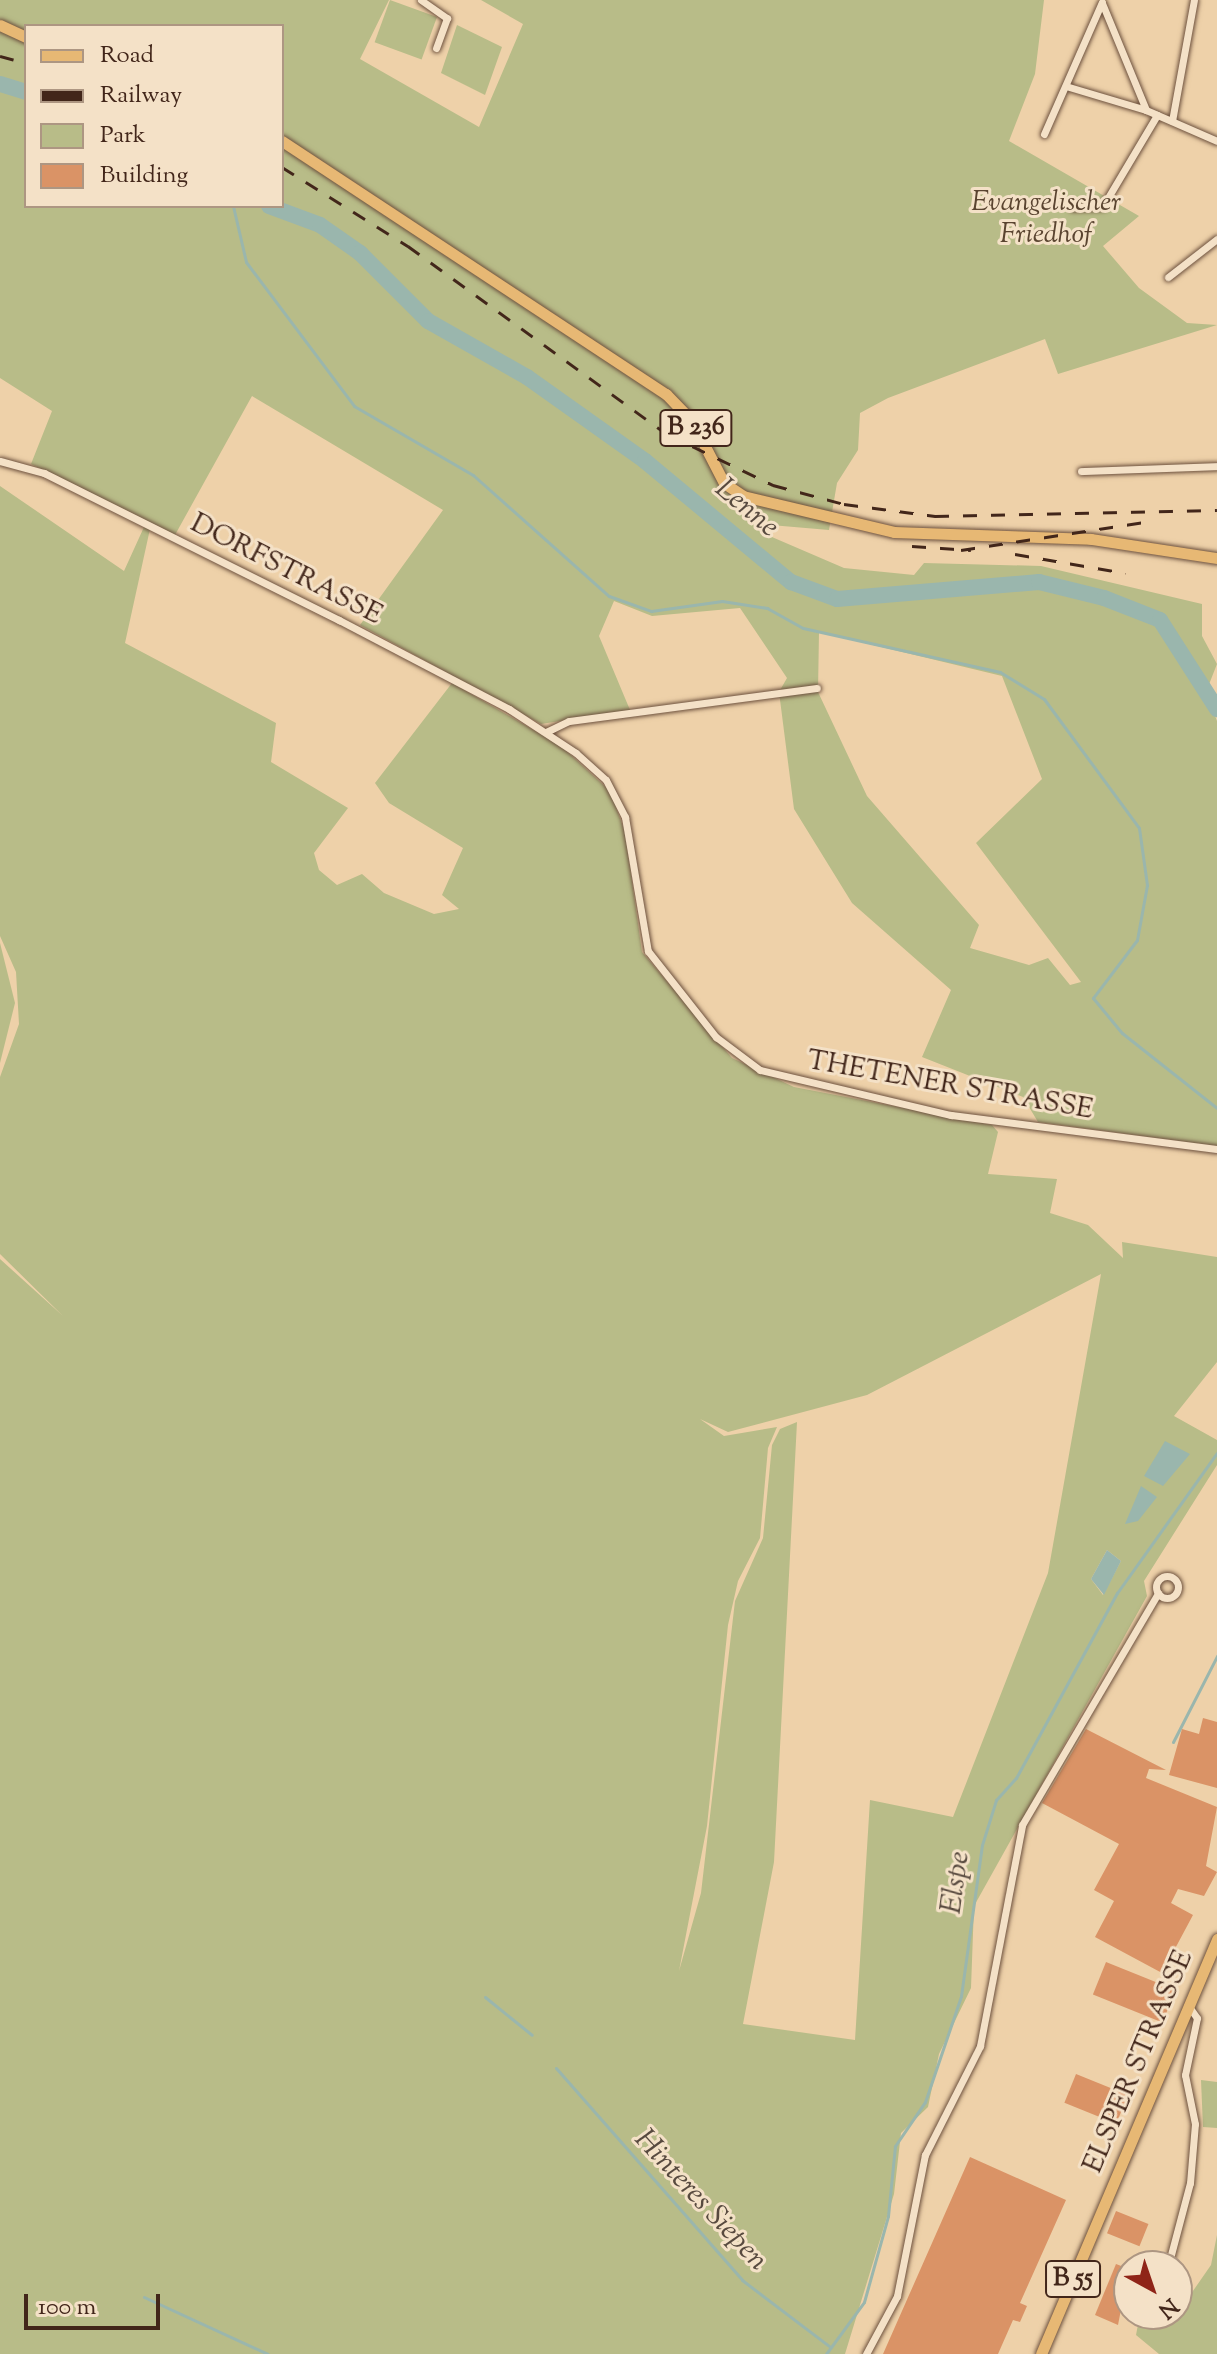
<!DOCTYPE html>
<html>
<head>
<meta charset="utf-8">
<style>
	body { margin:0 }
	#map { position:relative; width:1217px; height:2354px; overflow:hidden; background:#eed1a9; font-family:"Sorts Mill Goudy",serif }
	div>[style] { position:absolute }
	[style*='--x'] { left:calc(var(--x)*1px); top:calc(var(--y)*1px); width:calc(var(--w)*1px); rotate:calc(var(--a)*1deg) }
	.green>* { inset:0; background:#b8bc88; transform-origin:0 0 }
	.water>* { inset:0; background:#9ab6ad }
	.stream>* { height:3px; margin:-1.5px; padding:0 1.5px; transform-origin:1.5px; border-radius:1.5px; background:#9ab6ad }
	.river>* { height:16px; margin:-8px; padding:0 8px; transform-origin:8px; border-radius:8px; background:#9ab6ad }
	.building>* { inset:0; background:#da9366; transform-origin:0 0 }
	.roads { filter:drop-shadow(0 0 2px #6d513e) drop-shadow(0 0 2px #6d513e) }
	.street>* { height:7px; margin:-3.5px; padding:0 3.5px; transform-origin:3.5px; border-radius:3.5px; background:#f4e1c7 }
	.street>.ring { margin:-3.5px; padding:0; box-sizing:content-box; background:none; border:7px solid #f4e1c7; border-radius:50% }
	.primary>* { height:11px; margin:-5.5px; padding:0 5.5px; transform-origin:5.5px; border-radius:5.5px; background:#e7b874 }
	.rail>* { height:3px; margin-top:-1.5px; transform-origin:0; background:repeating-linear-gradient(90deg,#42261a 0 14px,transparent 0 28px) }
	span { translate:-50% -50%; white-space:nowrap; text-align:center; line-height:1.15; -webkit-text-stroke:6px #f4e1c7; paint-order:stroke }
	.shield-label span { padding:2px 6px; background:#f4e1c7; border:2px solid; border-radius:6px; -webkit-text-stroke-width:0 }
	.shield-label { font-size:26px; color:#42261a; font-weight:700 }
	.park-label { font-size:28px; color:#5a4430; font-style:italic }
	.street-label { font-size:28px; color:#42261a }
	.water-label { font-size:30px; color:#584a3f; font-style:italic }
	.legend { position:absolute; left:24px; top:24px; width:260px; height:184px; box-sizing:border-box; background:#f4e1c7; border:2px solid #ad9682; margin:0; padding:10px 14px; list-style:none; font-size:24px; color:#42261a }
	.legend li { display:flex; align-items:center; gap:16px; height:40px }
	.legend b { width:40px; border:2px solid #ad9682 }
	.north { position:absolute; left:1113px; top:2250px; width:80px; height:80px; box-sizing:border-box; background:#f4e1c7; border:2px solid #ad9682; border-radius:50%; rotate:140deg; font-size:22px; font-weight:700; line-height:32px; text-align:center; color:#42261a }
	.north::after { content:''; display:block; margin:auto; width:28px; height:36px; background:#8f2418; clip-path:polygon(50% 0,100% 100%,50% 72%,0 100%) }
	.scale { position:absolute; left:24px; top:2294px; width:136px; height:36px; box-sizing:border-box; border:4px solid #42261a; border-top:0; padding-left:10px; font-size:24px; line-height:28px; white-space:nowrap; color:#42261a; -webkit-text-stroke:6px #f4e1c7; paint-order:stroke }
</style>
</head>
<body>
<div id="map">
	<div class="green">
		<i style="clip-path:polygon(evenodd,0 0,389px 0,360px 59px,479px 127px,523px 24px,481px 0,1044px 0,1035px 74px,1009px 141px,1139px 216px,1103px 246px,1139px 288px,1187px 323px,1217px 325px,1058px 374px,1045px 339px,888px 398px,860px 413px,858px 450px,837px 483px,829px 530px,760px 524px,760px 532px,844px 568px,914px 575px,924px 563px,1041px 566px,1202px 604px,1202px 636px,1217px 664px,1206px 692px,1217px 721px,1217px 1146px,1038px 1122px,1023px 1097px,922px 1057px,951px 990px,852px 903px,794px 809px,779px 692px,787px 678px,740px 608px,652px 616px,614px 601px,599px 636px,630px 710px,541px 724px,360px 625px,443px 510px,252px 396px,175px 535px,31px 464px,52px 411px,0 378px,0 0,26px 26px,282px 26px,282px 206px,26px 206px,26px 26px,0 0,819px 632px,1002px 676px,1042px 779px,976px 843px,1081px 982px,1070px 985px,1048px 958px,1029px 965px,970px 948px,979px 925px,867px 796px,818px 692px,819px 632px)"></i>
		<i style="left:390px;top:0;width:50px;height:45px;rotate:20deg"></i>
		<i style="clip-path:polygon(457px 25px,502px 47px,485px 95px,441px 73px)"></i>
		<i style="clip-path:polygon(evenodd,0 486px,124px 571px,144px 527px,150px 529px,125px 643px,276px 723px,271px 762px,348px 808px,314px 853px,319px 870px,337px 885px,362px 874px,384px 893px,434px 914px,459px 909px,442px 895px,463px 848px,389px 803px,375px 783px,452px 683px,561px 746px,610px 791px,625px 832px,642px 952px,732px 1058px,794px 1087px,992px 1125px,998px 1132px,988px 1174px,1057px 1179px,1050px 1213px,1088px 1225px,1123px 1258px,1122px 1242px,1217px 1257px,1217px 1362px,1174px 1416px,1217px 1440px,1217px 1465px,1144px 1581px,1147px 1596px,974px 1906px,971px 1988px,939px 2054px,928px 2107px,901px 2133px,894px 2194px,845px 2354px,0 2354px,0 1259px,63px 1316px,0 1254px,0 1077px,19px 1024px,16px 972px,0 936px,0 486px,1101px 1274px,1048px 1573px,953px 1817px,870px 1800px,855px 2040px,743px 2024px,774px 1862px,797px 1422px,780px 1429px,772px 1445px,763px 1538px,735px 1601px,701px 1893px,679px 1971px,707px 1826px,728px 1625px,738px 1581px,760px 1538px,768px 1448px,777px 1427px,724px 1436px,700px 1419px,728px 1432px,867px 1395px,1101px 1274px,0 486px,1107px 1550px,1121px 1561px,1103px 1595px,1091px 1579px,1107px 1550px)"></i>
		<i style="clip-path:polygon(0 943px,15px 1003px,0 1063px)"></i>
		<i style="clip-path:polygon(1201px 2080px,1217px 2082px,1217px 2128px,1203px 2127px)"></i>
		<i style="clip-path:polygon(1217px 2235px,1217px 2354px,1159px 2354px,1136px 2335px,1140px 2314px,1177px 2314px,1211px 2265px)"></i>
	</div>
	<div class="water">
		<i style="clip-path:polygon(1165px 1441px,1190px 1454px,1163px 1486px,1144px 1476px)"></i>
		<i style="clip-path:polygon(1141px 1486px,1157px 1497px,1138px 1521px,1125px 1524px)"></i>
		<i style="clip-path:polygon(1107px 1550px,1121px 1561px,1104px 1595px,1091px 1579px)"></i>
	</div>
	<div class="stream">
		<i style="--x:233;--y:206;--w:57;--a:76.9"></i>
		<i style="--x:246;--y:262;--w:180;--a:53.1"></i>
		<i style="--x:354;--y:406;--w:138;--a:30.1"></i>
		<i style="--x:473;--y:475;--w:182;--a:41.7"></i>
		<i style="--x:609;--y:596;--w:45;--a:19.7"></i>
		<i style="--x:651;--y:611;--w:72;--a:-8"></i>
		<i style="--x:722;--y:601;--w:46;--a:8.8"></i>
		<i style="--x:767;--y:608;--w:41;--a:29.1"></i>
		<i style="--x:803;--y:628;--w:202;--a:12.6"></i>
		<i style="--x:1000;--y:672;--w:52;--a:31.5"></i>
		<i style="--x:1044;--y:699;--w:160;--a:53.6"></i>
		<i style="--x:1139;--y:828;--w:58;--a:82"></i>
		<i style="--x:1147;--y:885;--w:56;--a:100.3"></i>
		<i style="--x:1137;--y:940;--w:73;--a:127.2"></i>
		<i style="--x:1093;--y:998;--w:45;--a:50.4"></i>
		<i style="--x:1122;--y:1033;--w:121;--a:38.3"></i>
		<i style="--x:1173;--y:1742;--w:97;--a:-62.9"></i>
		<i style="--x:485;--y:1997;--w:60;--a:39"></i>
		<i style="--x:556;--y:2068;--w:282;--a:48.7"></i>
		<i style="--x:742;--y:2280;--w:109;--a:37.2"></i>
		<i style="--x:144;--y:2297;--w:136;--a:24.7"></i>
		<i style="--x:826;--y:2354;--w:64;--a:-53.8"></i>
		<i style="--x:864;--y:2302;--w:89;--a:-74.4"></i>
		<i style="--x:888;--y:2216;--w:70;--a:-84.3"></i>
		<i style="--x:895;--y:2146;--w:53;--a:-55.7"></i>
		<i style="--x:925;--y:2102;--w:112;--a:-71.2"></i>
		<i style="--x:961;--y:1996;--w:152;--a:-82.1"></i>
		<i style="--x:982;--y:1845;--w:47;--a:-72.7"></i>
		<i style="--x:996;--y:1800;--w:30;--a:-48"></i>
		<i style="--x:1016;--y:1778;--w:211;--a:-61.4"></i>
		<i style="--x:1117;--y:1593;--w:172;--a:-54.5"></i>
	</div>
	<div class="river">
		<i style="--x:0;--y:84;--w:27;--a:17"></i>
		<i style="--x:269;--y:206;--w:54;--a:20.4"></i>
		<i style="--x:320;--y:225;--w:49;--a:35"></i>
		<i style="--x:360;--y:253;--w:96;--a:45"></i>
		<i style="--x:428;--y:321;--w:114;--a:29.5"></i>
		<i style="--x:527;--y:377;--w:145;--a:35.4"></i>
		<i style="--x:645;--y:461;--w:190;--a:39.7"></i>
		<i style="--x:791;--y:582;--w:49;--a:20.3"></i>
		<i style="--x:837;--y:599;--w:203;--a:-4.8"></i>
		<i style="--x:1039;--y:582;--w:67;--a:13.8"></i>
		<i style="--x:1104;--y:598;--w:60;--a:21.4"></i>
		<i style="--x:1160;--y:620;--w:106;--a:57.4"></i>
	</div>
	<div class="building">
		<i style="clip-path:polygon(1203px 1718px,1217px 1722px,1217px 1788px,1169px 1775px,1182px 1729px,1199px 1734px)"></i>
		<i style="clip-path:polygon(1086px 1729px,1166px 1770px,1149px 1769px,1146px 1778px,1217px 1807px,1206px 1866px,1217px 1872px,1204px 1896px,1178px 1889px,1171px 1903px,1193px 1915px,1162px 1973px,1095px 1937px,1114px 1901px,1094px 1890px,1119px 1844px,1042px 1803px)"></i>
		<i style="left:1106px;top:1962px;width:75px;height:35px;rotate:22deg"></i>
		<i style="left:1076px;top:2074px;width:56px;height:31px;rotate:22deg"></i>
		<i style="clip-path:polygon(970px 2157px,1066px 2200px,1020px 2303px,1027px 2306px,1020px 2322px,1013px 2320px,998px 2354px,883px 2354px)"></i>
		<i style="left:1116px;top:2211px;width:35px;height:24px;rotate:22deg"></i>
		<i style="clip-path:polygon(1116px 2264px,1129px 2269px,1118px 2325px,1095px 2315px)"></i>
	</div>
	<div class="roads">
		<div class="street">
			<i style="--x:421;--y:0;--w:32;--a:35"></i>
			<i style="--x:447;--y:18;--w:32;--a:110"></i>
			<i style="--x:1102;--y:3;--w:116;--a:67.6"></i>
			<i style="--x:1146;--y:110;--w:77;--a:23.6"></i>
			<i style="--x:1069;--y:87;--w:80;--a:16.6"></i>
			<i style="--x:1172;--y:121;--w:123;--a:-79.7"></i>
			<i style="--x:1044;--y:134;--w:144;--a:-66.3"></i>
			<i style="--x:1072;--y:207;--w:31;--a:-2"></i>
			<i style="--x:1103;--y:206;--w:106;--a:-59.3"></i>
			<i style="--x:1168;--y:277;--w:62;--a:-37.8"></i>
			<i style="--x:0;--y:461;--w:46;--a:15.3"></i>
			<i style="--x:44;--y:473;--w:330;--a:26.5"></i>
			<i style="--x:339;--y:620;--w:192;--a:27.6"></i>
			<i style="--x:509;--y:709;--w:80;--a:33.3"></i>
			<i style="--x:576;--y:753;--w:40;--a:42"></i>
			<i style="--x:606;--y:780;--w:42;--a:62.8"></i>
			<i style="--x:625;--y:817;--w:136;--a:80.3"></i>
			<i style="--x:648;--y:951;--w:110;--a:51.7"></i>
			<i style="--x:716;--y:1037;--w:55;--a:36.9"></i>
			<i style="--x:760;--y:1070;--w:196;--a:13.3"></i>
			<i style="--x:951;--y:1115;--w:268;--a:7.3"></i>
			<i style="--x:1081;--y:471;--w:136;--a:-2.1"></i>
			<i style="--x:546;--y:732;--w:25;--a:-26"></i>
			<i style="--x:569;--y:721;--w:250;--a:-7.6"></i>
			<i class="ring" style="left:1156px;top:1576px;width:15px;height:15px"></i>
			<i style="--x:1168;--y:2266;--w:86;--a:-75.2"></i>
			<i style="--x:1190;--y:2183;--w:59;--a:-85.2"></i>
			<i style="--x:1195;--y:2124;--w:50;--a:-101.5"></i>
			<i style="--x:1185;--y:2075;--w:58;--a:-78.1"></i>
			<i style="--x:1197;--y:2018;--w:16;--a:-125"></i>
			<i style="--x:866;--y:2354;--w:66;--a:-61.9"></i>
			<i style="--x:897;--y:2296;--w:144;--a:-78.8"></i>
			<i style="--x:925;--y:2155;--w:122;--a:-63.2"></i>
			<i style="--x:980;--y:2046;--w:225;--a:-79.2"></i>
			<i style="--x:1022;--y:1825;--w:269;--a:-59.6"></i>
		</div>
		<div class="primary">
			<i style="--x:0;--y:25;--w:29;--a:25"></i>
			<i style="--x:282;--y:141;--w:460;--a:33.4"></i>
			<i style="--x:666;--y:394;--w:37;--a:46"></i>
			<i style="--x:692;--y:421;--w:70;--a:62.7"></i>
			<i style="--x:724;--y:483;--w:23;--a:34"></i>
			<i style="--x:743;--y:496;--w:155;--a:13.4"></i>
			<i style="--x:894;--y:532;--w:197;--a:2"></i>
			<i style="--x:1091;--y:539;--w:127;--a:8.6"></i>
			<i style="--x:1041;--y:2354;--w:451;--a:-67"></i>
		</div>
	</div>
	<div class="rail">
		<i style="--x:0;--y:56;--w:27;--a:15"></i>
		<i style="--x:282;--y:167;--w:149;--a:32.1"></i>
		<i style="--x:408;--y:246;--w:320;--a:36"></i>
		<i style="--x:667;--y:434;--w:118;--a:25.7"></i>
		<i style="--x:773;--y:485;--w:73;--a:15"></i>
		<i style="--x:844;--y:504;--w:92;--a:7.5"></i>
		<i style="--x:935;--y:516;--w:282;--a:-1.2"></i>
		<i style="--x:912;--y:546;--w:59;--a:3.9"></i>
		<i style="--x:961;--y:550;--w:184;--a:-8.7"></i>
		<i style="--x:1015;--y:554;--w:112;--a:9.8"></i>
	</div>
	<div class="shield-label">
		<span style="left:696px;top:428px">B 236</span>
		<span style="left:1073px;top:2279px">B 55</span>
	</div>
	<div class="park-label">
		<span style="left:1046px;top:219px">Evangelischer<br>Friedhof</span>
	</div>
	<div class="street-label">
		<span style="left:286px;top:570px;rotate:27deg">DORFSTRASSE</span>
		<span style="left:950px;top:1086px;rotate:10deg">THETENER STRASSE</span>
		<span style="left:1139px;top:2062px;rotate:-67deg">ELSPER STRASSE</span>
	</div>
	<div class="water-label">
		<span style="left:746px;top:509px;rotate:40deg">Lenne</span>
		<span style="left:957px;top:1883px;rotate:-82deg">Elspe</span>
		<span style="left:700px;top:2201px;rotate:47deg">Hinteres Siepen</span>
	</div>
	<ul class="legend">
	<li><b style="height:10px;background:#e7b874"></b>Road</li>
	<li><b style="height:10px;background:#42261a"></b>Railway</li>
	<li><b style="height:22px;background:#b8bc88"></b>Park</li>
	<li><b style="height:22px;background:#da9366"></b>Building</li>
	</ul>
	<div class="north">N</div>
	<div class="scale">100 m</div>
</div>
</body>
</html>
